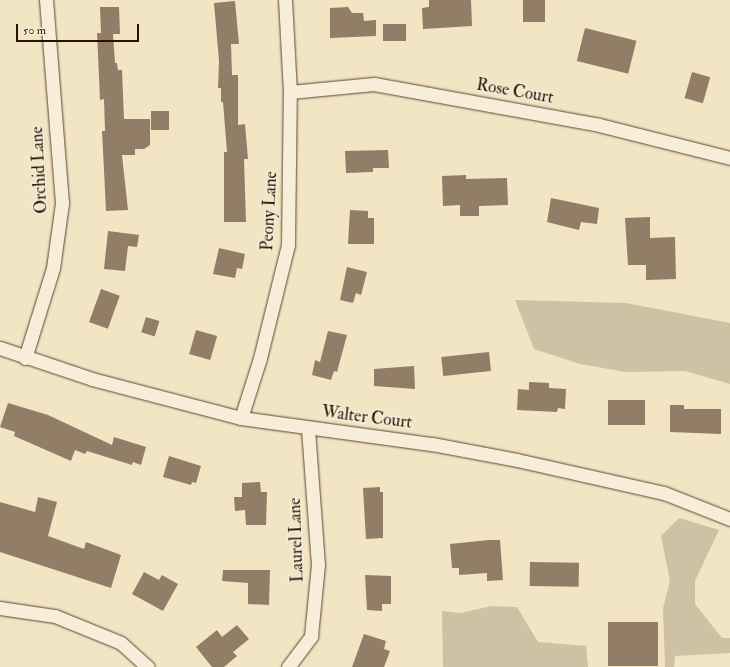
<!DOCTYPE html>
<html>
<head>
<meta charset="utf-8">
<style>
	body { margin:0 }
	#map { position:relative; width:730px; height:667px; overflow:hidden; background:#f1e5c4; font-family:"IM FELL Double Pica",serif }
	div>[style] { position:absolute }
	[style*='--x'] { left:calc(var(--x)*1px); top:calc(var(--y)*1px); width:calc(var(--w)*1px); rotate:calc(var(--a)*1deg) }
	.green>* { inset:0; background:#cfc1a3 }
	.building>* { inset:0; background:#927e66; transform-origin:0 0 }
	.roads { filter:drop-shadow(0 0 1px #5c4431) drop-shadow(0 0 1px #5c4431) }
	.street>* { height:13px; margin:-6.5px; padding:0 6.5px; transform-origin:6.5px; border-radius:6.5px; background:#f6eed9 }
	span { translate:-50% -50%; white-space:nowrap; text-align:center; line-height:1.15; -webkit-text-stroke:3px #f6eed9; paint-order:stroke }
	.street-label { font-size:17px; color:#2b0f00 }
	.scale { position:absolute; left:16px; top:24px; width:123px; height:18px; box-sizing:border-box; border:2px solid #2b0f00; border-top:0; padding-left:5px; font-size:12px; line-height:14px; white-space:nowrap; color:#2b0f00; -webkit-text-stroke:3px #f6eed9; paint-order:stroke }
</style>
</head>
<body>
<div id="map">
	<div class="green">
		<i style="clip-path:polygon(515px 300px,626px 303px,730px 323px,730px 384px,685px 371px,626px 372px,580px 364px,534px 349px)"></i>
		<i style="clip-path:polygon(679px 518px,719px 530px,695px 581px,695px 604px,722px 638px,730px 638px,730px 653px,675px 656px,674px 667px,665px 667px,663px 608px,670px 581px,661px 536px)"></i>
		<i style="clip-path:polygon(491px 606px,517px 607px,538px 642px,586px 646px,588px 667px,443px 667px,442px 611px,461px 613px)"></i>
	</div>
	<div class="building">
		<i style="clip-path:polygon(429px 0,471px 0,472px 26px,423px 29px,422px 8px,429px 7px)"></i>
		<i style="left:523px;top:0;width:22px;height:22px"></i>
		<i style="clip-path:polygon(235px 1px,239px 44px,231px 44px,232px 75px,238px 75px,238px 125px,245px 124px,248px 159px,244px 159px,246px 222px,224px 222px,224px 152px,227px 152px,223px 102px,221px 102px,221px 88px,218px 88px,219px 61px,214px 3px)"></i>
		<i style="clip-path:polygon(100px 7px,119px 7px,120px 34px,113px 34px,115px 63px,117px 63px,118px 70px,122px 70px,124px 119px,150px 119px,150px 145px,144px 149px,135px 149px,135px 155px,122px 155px,128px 210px,106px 211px,102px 131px,105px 131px,104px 99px,100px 100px,97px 33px,101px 33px)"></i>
		<i style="clip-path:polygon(348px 7px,352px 13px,363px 13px,364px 21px,376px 20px,376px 36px,330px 38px,330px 8px)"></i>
		<i style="left:406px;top:24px;width:17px;height:23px;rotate:90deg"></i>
		<i style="left:585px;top:28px;width:53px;height:34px;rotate:14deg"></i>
		<i style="left:692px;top:72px;width:19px;height:27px;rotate:16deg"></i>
		<i style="left:151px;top:111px;width:18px;height:19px"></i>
		<i style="clip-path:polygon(388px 150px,389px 168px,373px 168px,373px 172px,346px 173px,345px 151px)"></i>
		<i style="clip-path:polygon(466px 175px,466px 179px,507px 178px,508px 205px,479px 206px,479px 216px,460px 216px,460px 205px,443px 206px,442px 176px)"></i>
		<i style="clip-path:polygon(551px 198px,599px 208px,597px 224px,581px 222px,579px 230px,547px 222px)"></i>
		<i style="clip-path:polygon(350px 210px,368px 211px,368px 218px,374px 218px,374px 244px,348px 244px)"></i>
		<i style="clip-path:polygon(650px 217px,650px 238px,675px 237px,676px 279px,646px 280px,646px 265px,628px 265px,625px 218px)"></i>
		<i style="clip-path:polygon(108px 231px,139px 235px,137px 247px,128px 246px,125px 271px,104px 269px)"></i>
		<i style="clip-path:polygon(219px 248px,245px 254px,242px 269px,237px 268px,235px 278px,213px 274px)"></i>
		<i style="clip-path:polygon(347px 267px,367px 272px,361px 295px,356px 293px,353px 303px,340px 300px)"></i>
		<i style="left:101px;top:289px;width:20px;height:35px;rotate:20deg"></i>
		<i style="left:146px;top:317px;width:14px;height:16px;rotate:17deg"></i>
		<i style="left:196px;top:330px;width:22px;height:25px;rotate:16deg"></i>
		<i style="clip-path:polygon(328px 331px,347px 335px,337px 372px,334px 371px,331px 380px,312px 375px,315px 360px,320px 362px)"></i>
		<i style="left:489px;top:352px;width:19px;height:48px;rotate:84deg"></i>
		<i style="clip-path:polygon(414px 366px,415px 389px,374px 386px,374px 369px)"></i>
		<i style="clip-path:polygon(529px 382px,549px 383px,549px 388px,566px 389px,565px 409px,558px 408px,557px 412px,517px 410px,518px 389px,529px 390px)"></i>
		<i style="left:608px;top:400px;width:37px;height:25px"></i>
		<i style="clip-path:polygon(8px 403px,48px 415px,112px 445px,114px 437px,146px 447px,141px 465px,133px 462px,132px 465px,87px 451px,85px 454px,75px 450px,71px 461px,14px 436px,15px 432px,0 427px)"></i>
		<i style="clip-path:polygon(670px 405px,684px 405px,684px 409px,721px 409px,721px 434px,670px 432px)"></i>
		<i style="clip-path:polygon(169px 456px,201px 466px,196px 483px,192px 482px,191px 485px,163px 477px)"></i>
		<i style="clip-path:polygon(260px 482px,261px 492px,267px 492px,266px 525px,246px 525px,245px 510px,235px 511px,234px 497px,242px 497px,242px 483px)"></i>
		<i style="clip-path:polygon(380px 487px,380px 492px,383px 492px,383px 538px,366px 539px,363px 488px)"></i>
		<i style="clip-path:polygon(38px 497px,57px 502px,48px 536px,84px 549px,86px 542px,121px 555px,111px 588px,0 552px,0 502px,35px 512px)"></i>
		<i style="clip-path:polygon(489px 540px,500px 540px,503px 580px,487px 581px,487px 573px,459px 575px,459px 568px,452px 568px,450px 544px)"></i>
		<i style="left:530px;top:562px;width:49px;height:24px;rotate:1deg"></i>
		<i style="clip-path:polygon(223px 570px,270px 570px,269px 605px,248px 604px,248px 583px,222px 581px)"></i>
		<i style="clip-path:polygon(144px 572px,159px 580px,162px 575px,178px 584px,163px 611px,132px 594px)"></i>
		<i style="clip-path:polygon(365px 575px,391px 576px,391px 604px,382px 604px,382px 611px,367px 610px)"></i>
		<i style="left:658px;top:622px;width:44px;height:50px;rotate:90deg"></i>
		<i style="clip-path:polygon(237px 625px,249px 639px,233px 652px,237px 656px,224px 667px,212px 667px,196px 647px,217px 630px,222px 637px)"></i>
		<i style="clip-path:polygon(364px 634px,386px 641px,384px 649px,390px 651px,384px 667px,352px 667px)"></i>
	</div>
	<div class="roads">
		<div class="street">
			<i style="--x:290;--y:92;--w:84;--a:-5.4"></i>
			<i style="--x:374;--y:84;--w:229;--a:10.3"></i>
			<i style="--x:599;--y:125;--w:135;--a:14.1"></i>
			<i style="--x:0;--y:348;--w:97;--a:18.6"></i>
			<i style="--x:92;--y:379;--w:154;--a:14.7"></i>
			<i style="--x:241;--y:418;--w:193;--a:7.8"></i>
			<i style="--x:432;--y:444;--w:86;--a:10.7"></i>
			<i style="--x:517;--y:460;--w:151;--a:12.7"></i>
			<i style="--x:664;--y:493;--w:71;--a:21.5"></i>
			<i style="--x:25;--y:358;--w:94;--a:-72.7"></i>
			<i style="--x:53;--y:268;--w:66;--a:-82.1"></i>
			<i style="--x:62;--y:203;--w:204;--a:-94.5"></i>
			<i style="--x:241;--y:418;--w:63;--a:-72.4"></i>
			<i style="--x:260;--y:358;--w:116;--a:-76.1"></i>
			<i style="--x:288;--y:245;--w:153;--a:-89.3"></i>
			<i style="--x:290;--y:92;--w:92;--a:-93.1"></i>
			<i style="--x:0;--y:608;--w:56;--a:8.3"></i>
			<i style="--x:55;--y:616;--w:71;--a:22.2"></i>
			<i style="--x:121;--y:643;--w:36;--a:42"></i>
			<i style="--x:288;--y:667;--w:39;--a:-53"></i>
			<i style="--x:311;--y:636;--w:71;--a:-84.4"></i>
			<i style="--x:318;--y:565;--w:137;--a:-94.2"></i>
		</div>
	</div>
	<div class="street-label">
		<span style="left:515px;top:91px;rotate:10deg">Rose Court</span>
		<span style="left:39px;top:170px;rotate:-93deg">Orchid Lane</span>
		<span style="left:269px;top:211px;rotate:-87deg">Peony Lane</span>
		<span style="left:367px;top:417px;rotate:7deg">Walter Court</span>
		<span style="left:296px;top:540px;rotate:-92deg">Laurel Lane</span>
	</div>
	<div class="scale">50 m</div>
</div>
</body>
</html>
